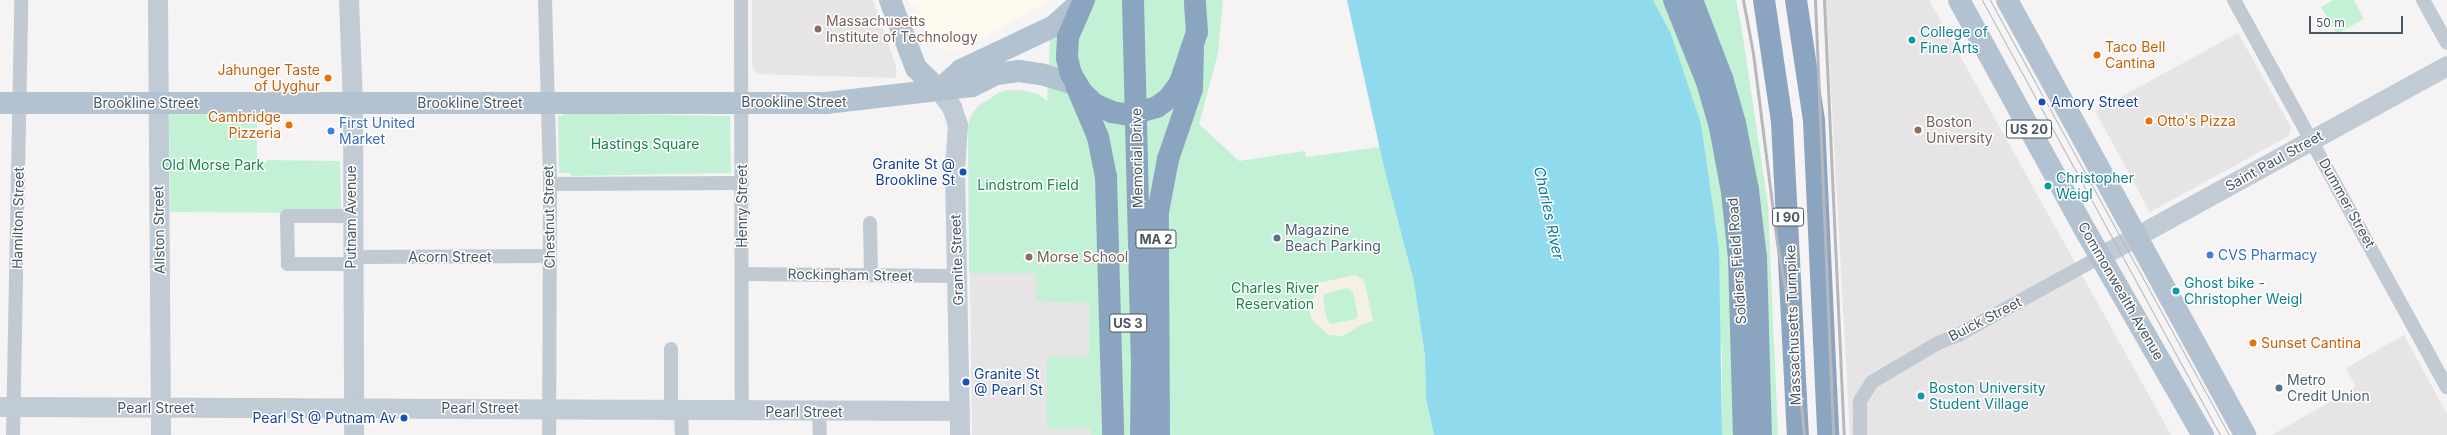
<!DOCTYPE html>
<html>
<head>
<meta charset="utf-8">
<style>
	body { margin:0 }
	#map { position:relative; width:2447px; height:435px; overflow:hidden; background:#f5f3f3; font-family:Inter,sans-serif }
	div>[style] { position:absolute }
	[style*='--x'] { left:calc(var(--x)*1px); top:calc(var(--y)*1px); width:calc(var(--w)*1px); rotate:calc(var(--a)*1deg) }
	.commercial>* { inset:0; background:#fdf9ef }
	.education>* { inset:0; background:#e6e4e5 }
	.green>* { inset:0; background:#c3f1d5 }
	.sand>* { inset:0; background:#f5f0e5 }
	.water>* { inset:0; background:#90daee }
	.street>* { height:14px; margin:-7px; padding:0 7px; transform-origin:7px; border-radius:7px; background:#c1cad2 }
	.secondary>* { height:20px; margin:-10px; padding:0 10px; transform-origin:10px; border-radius:10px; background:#c1cbd6 }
	.primary>* { height:22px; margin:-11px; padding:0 11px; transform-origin:11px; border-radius:11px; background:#b3c2d1 }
	.highway>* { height:22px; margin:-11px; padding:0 11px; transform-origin:11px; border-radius:11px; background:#8ba5c1 }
	.tram>* { height:1px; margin:-0.5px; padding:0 0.5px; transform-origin:0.5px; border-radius:0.5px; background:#b5b8bd }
	.rail>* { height:3px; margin:-1.5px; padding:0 1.5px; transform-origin:1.5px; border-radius:1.5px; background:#b5b8bd }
	.dots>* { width:11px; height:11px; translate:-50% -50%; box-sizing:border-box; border:2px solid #fff; border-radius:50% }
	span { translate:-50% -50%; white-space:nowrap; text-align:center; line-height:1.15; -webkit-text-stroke:3px #fff; paint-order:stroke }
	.shield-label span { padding:1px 3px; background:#fff; border:1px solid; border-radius:3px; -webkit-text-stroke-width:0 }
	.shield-label { font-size:13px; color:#4a5661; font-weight:700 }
	.education-label { font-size:14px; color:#785e54 }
	.left { translate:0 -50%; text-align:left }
	.culture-label { font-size:14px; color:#0d838f }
	.food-label { font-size:14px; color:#c56008 }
	.right { translate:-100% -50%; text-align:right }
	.street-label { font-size:14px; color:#4a5661 }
	.transit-label { font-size:14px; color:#164399 }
	.shop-label { font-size:14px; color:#366cbe }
	.park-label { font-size:14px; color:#17864f }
	.service-label { font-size:14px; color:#4e5e75 }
	.water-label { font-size:15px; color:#0c7c9b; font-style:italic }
	.scale { position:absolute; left:2309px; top:16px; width:94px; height:18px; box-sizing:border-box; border:2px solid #4a5661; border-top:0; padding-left:5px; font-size:12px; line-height:14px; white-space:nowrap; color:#4a5661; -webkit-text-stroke:3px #fff; paint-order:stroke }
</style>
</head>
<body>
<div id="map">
	<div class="commercial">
		<i style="clip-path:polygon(908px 0,1050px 0,970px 46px,949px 51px,935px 46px,930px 40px,916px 5px,911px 7px)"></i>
	</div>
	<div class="education">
		<i style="clip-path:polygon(752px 0,873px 0,896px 67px,896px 78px,757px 74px,752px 65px)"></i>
		<i style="clip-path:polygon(1826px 0,1929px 0,2171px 435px,1850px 435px)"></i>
		<i style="clip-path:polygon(2238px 33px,2291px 127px,2289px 136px,2150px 212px,2095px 111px)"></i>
		<i style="clip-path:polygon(1006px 90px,1020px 90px,1038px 94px,1089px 303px,1091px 435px,972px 435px,968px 126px,970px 116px,981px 103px)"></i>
		<i style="clip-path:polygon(2404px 335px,2447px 414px,2447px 435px,2272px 435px,2356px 387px,2346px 368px)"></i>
	</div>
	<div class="green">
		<i style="clip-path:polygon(1069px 0,1223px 0,1218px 53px,1199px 124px,1239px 161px,1305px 151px,1306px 157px,1380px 147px,1414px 282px,1425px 356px,1426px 399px,1434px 435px,1091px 435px,1090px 428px,1047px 429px,1047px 356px,1089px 357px,1089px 303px,1036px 301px,1037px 273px,969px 273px,968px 126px,975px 110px,999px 92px,1020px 90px,1038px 94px,1047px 101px,1050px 40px)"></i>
		<i style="clip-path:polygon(1653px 0,1736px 0,1741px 24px,1768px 205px,1778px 435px,1722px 435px,1722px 352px,1671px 34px)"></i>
		<i style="clip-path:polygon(2333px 0,2354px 0,2364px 19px,2337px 34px,2321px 7px)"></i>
		<i style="clip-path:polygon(563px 113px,730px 116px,731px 173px,571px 176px,571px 173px,559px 173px,558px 116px,563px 116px)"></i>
		<i style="clip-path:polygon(169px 114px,257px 115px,257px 160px,340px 161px,341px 213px,170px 212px)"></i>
	</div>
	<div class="sand">
		<i style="clip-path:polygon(evenodd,1355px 275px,1364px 280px,1373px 321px,1363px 324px,1343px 336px,1329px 335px,1312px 320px,1310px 311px,1314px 296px,1313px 284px,1355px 275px,1347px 288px,1353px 292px,1358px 315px,1356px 319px,1331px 324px,1327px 320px,1323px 298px,1325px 294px,1347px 288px)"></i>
	</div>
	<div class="water">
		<i style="clip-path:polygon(1347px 0,1653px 0,1671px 34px,1701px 124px,1719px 249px,1722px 435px,1434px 435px,1426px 399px,1425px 356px,1414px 282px,1383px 163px)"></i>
	</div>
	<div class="street">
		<i style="--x:545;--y:0;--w:184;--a:88.4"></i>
		<i style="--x:550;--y:184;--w:251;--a:90.2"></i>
		<i style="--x:741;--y:0;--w:411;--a:89.9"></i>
		<i style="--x:2234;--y:0;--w:442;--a:61.2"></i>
		<i style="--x:2423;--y:0;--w:49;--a:60.8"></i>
		<i style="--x:550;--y:184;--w:192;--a:-0.3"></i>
		<i style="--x:870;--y:223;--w:51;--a:88.9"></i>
		<i style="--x:351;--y:257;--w:199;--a:-0.3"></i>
		<i style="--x:351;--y:264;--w:63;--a:180"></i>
		<i style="--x:288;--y:264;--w:48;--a:-91.2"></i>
		<i style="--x:287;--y:216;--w:65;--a:0"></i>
		<i style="--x:742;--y:274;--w:215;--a:0.5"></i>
		<i style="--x:671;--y:411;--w:62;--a:-90"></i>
		<i style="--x:681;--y:411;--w:24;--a:88"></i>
		<i style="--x:819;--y:412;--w:23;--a:88"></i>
		<i style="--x:13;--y:435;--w:435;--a:-88.9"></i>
		<i style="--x:1860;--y:435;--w:34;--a:-90"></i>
		<i style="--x:1860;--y:401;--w:22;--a:-58"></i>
		<i style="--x:1872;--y:382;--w:77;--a:-30.6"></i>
		<i style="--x:1938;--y:343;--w:22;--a:-22"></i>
		<i style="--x:1958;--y:335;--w:162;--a:-28.8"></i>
	</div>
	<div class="secondary">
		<i style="--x:158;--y:0;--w:435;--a:89.6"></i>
		<i style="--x:349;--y:0;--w:103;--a:87.8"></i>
		<i style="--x:353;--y:103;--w:332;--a:89.8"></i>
		<i style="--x:939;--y:90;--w:21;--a:53"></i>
		<i style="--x:952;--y:107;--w:19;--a:72"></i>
		<i style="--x:958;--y:125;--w:45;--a:93.8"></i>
		<i style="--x:955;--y:170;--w:265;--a:88.9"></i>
		<i style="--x:2100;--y:257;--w:396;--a:-28.8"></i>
		<i style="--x:0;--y:407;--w:960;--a:0.24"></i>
	</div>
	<div class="primary">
		<i style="--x:890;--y:0;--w:73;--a:69.1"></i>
		<i style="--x:916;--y:68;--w:32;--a:44"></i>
		<i style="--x:1959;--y:0;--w:262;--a:61.3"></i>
		<i style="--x:2085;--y:230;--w:237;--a:60.1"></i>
		<i style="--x:2007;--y:0;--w:496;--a:61.3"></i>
		<i style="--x:939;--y:90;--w:30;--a:-42"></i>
		<i style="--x:961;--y:70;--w:103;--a:-25.3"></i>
		<i style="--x:1054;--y:26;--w:39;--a:-42"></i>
		<i style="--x:0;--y:103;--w:826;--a:0"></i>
		<i style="--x:826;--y:103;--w:147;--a:-6.6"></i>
		<i style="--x:972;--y:86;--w:28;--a:-26"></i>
		<i style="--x:997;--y:74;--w:22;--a:-8"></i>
		<i style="--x:1019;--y:71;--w:22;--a:8"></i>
		<i style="--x:1041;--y:74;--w:37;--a:17"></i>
	</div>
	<div class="highway">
		<i style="--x:1084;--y:0;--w:40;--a:113.4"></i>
		<i style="--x:1068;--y:37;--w:21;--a:93"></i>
		<i style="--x:1067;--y:58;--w:16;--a:76"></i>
		<i style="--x:1071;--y:74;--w:21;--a:59"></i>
		<i style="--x:1082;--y:92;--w:17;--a:45"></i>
		<i style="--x:1094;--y:104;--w:20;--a:24"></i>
		<i style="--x:1112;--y:112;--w:17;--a:10"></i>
		<i style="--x:1129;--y:115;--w:29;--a:-16"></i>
		<i style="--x:1157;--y:107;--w:15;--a:-37"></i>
		<i style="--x:1169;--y:98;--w:19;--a:-54"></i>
		<i style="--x:1180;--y:83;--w:54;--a:-71.6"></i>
		<i style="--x:1197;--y:32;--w:32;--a:-94"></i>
		<i style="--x:1133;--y:0;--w:357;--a:88.6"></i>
		<i style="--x:1142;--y:357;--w:78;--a:90.7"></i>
		<i style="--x:1674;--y:0;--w:88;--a:68.1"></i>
		<i style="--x:1707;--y:82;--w:47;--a:73.9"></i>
		<i style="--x:1720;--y:127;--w:66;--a:79.5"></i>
		<i style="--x:1732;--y:192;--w:67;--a:84"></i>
		<i style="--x:1739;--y:259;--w:176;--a:88.4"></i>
		<i style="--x:1692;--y:0;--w:84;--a:69"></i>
		<i style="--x:1722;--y:78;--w:47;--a:73.9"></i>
		<i style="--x:1735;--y:123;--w:68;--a:79"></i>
		<i style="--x:1748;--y:190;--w:68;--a:83.3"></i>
		<i style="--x:1756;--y:258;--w:177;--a:88.4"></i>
		<i style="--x:1764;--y:0;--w:123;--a:81.6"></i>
		<i style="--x:1782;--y:122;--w:313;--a:87.1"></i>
		<i style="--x:1796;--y:0;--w:122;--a:81.5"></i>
		<i style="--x:1814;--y:121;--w:314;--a:87.4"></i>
		<i style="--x:1076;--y:85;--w:56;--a:67.1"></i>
		<i style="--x:1098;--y:137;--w:41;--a:78.7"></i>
		<i style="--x:1106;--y:177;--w:258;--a:88.4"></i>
		<i style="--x:1159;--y:435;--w:223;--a:-90.3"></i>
		<i style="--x:1158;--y:212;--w:54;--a:-79.3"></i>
		<i style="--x:1168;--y:159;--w:74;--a:-71.1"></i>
		<i style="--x:1192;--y:89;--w:42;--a:-88.6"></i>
	</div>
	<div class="tram">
		<i style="--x:1982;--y:0;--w:496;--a:61.3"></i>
		<i style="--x:1990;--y:0;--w:496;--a:61.2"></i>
	</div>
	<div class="rail">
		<i style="--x:1743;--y:0;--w:54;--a:79.3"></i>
		<i style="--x:1753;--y:53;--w:192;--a:82.8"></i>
		<i style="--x:1777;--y:243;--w:110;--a:80"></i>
		<i style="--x:1796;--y:351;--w:84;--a:84.6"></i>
		<i style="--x:1815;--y:0;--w:435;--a:87.6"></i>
		<i style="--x:1824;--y:0;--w:435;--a:87.4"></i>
	</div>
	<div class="dots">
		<i style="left:818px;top:29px;background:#8d6e63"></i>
		<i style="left:1912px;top:40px;background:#0f9aa8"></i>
		<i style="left:2097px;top:55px;background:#e8710a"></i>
		<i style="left:328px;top:78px;background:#e8710a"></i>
		<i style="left:2042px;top:102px;background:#1a4fb4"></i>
		<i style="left:2149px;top:121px;background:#e8710a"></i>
		<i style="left:289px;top:125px;background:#e8710a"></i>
		<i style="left:1918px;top:130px;background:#8d6e63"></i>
		<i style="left:331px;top:131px;background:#3f7fe0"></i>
		<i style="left:963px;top:172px;background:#1a4fb4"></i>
		<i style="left:2048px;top:186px;background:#0f9aa8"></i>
		<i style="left:1277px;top:238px;background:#5c6f8a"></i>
		<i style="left:2210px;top:255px;background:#3f7fe0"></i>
		<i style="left:1029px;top:257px;background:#8d6e63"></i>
		<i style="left:2176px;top:291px;background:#0f9aa8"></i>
		<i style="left:2253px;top:343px;background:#e8710a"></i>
		<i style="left:966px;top:382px;background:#1a4fb4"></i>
		<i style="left:2279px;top:388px;background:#5c6f8a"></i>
		<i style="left:1921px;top:396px;background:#0f9aa8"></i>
		<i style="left:404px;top:418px;background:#1a4fb4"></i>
	</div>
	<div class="shield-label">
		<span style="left:2029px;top:129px">US 20</span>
		<span style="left:1788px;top:217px">I 90</span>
		<span style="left:1156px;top:239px">MA 2</span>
		<span style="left:1128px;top:323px">US 3</span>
	</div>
	<div class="education-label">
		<span class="left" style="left:826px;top:29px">Massachusetts<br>Institute of Technology</span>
		<span class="left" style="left:1926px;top:130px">Boston<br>University</span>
		<span class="left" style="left:1037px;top:257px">Morse School</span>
	</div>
	<div class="culture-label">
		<span class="left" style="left:1920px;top:40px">College of<br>Fine Arts</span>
		<span class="left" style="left:2056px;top:186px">Christopher<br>Weigl</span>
		<span class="left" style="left:2184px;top:291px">Ghost bike -<br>Christopher Weigl</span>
		<span class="left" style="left:1929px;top:396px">Boston University<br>Student Village</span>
	</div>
	<div class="food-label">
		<span class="left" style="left:2105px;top:55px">Taco Bell<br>Cantina</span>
		<span class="right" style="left:320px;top:78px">Jahunger Taste<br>of Uyghur</span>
		<span class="right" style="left:281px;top:125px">Cambridge<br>Pizzeria</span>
		<span class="left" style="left:2157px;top:121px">Otto's Pizza</span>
		<span class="left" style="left:2261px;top:343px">Sunset Cantina</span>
	</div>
	<div class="street-label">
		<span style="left:794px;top:102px">Brookline Street</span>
		<span style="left:146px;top:103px">Brookline Street</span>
		<span style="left:470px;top:103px">Brookline Street</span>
		<span style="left:1137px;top:158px;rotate:-91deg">Memorial Drive</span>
		<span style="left:2274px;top:161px;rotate:-29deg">Saint Paul Street</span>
		<span style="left:2347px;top:203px;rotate:61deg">Dummer Street</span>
		<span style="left:742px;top:206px;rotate:-90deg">Henry Street</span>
		<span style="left:351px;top:217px;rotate:-90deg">Putnam Avenue</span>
		<span style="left:549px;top:217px;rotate:-91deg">Chestnut Street</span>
		<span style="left:18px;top:218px;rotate:-89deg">Hamilton Street</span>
		<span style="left:159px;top:230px;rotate:-91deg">Allston Street</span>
		<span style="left:450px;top:257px">Acorn Street</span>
		<span style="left:957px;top:260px;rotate:-92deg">Granite Street</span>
		<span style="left:1737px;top:261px;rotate:-94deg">Soldiers Field Road</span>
		<span style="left:850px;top:275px;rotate:1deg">Rockingham Street</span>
		<span style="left:2121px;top:291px;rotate:60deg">Commonwealth Avenue</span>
		<span style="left:1985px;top:319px;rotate:-27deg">Buick Street</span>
		<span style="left:1793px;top:325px;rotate:-92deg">Massachusetts Turnpike</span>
		<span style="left:156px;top:408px">Pearl Street</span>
		<span style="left:480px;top:408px">Pearl Street</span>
		<span style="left:804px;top:412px">Pearl Street</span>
	</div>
	<div class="transit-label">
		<span class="left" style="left:2051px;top:102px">Amory Street</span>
		<span class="right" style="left:955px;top:172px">Granite St @<br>Brookline St</span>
		<span class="left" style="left:974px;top:382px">Granite St<br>@ Pearl St</span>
		<span class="right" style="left:396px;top:418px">Pearl St @ Putnam Av</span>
	</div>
	<div class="shop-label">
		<span class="left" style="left:339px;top:131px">First United<br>Market</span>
		<span class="left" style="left:2218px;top:255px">CVS Pharmacy</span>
	</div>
	<div class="park-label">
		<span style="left:645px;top:144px">Hastings Square</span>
		<span style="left:213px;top:165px">Old Morse Park</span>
		<span style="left:1028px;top:185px">Lindstrom Field</span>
		<span style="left:1275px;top:296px">Charles River<br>Reservation</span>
	</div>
	<div class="service-label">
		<span class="left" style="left:1285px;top:238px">Magazine<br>Beach Parking</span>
		<span class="left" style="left:2287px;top:388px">Metro<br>Credit Union</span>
	</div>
	<div class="water-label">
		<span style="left:1549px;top:213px;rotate:78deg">Charles River</span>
	</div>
	<div class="scale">50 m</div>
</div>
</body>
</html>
